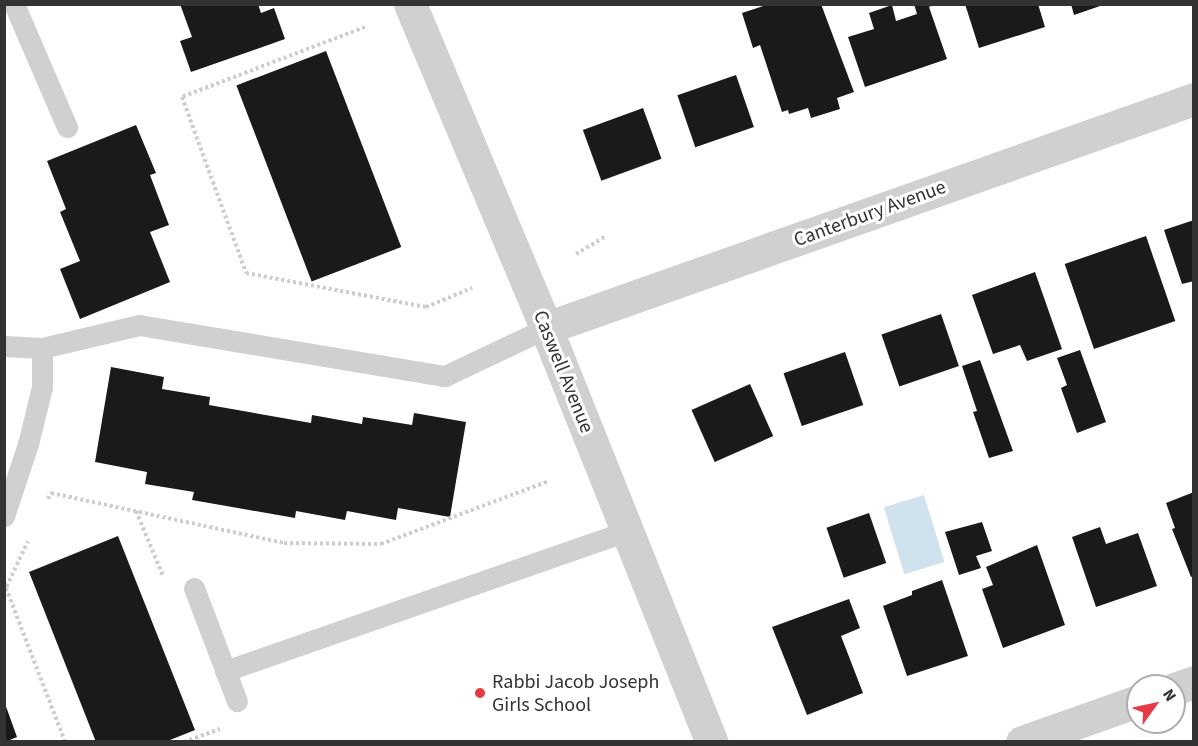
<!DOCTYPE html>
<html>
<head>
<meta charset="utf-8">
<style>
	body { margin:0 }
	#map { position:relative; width:1198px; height:746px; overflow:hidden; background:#fff; font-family:"Source Sans 3",sans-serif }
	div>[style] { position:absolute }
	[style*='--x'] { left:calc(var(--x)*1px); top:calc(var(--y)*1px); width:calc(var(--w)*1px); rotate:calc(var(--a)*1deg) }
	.water>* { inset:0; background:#cfe2ee; transform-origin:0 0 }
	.building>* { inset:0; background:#1a1a1a; transform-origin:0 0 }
	.path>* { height:4px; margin-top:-2px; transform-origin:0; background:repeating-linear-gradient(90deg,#cdcdcd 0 3px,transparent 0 6px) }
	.service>* { height:21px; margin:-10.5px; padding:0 10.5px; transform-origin:10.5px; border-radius:10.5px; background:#d0d0d0 }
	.minor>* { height:33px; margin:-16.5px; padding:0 16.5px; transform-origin:16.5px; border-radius:16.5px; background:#d0d0d0 }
	.dots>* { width:16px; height:16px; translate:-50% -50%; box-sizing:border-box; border:3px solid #fff; border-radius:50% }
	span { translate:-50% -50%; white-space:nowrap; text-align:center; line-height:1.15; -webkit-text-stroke:6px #fff; paint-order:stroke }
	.street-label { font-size:20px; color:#333 }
	.poi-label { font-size:20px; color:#333 }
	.left { translate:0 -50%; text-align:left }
	.frame { position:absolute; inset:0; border:6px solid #333; pointer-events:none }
	.north { position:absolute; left:1126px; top:674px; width:60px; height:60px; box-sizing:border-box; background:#fff; border:2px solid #adadad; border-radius:50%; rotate:57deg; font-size:16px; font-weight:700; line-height:24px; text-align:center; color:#333 }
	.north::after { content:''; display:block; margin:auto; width:21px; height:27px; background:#e63946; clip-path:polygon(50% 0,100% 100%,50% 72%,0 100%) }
</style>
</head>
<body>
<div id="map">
	<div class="water">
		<i style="left:924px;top:495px;width:70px;height:42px;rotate:73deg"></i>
	</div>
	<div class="building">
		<i style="clip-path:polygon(180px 4px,258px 4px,261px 13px,274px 8px,285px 39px,191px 72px,180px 41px,192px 37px)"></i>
		<i style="clip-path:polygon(769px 4px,821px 4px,854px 92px,837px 98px,840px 109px,811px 118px,808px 108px,789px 114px,788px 110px,782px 112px,760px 45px,753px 48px,742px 13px)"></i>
		<i style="clip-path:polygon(914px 4px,935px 4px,929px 7px,947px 59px,865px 87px,848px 37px,874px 29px,869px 13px,892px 5px,896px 21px,917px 14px)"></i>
		<i style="clip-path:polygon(965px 4px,1038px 4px,1045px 27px,979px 48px)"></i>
		<i style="clip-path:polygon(1071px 4px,1103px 4px,1103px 5px,1074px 15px)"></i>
		<i style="left:326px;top:51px;width:210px;height:96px;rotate:69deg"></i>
		<i style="left:736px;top:75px;width:55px;height:62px;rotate:71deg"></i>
		<i style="left:643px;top:108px;width:54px;height:64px;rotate:70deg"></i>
		<i style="clip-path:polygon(136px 125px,156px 173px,150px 175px,169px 225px,150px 232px,170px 282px,80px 319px,60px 269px,80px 261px,60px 212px,66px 209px,47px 161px)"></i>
		<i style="clip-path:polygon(1194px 220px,1194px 281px,1182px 284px,1164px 230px)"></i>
		<i style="left:1146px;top:236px;width:90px;height:86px;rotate:71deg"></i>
		<i style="clip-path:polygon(1035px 272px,1062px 349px,1027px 361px,1020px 345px,993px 354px,972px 295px)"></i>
		<i style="left:941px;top:314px;width:55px;height:63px;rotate:71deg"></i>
		<i style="clip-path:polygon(1080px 350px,1106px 422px,1077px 433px,1061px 388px,1067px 385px,1057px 358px)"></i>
		<i style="left:845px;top:352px;width:56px;height:65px;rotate:71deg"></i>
		<i style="clip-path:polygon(980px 360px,1013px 451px,989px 458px,973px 412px,977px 411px,962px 366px)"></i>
		<i style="clip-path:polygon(111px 367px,164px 377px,162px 389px,210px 397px,209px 405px,311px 423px,312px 415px,362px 424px,363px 417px,412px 425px,414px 413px,466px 422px,450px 517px,398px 508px,396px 520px,347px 511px,345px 520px,296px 511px,295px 518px,192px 500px,194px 492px,145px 484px,147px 472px,95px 462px)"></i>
		<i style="left:750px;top:384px;width:57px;height:64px;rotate:66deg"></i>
		<i style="clip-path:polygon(1194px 492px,1194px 576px,1191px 577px,1172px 529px,1175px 528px,1166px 503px)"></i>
		<i style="left:869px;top:513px;width:53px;height:45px;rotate:71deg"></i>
		<i style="clip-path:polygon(982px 522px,992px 551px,976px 556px,981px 568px,959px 575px,945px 532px)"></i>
		<i style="clip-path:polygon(1100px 527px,1106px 544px,1138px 533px,1157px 586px,1096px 607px,1072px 537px)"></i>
		<i style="clip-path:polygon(118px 536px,195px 730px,165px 742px,96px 742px,29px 572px)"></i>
		<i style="clip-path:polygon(1037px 545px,1065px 625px,1003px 648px,982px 589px,993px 585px,986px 567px)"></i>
		<i style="clip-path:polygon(942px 580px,968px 656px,907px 676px,883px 606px,912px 595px,912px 591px)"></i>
		<i style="clip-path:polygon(849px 599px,860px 628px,841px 636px,863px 693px,807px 715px,772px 627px)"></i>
		<i style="clip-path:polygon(4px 701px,17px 737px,5px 742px,4px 742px)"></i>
	</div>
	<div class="path">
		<i style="--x:365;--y:27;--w:196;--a:159.1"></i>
		<i style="--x:182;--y:97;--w:187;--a:70"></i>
		<i style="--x:246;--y:273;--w:183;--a:10.7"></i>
		<i style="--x:426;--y:307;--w:50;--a:-22.4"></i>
		<i style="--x:576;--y:254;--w:33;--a:-31"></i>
		<i style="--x:48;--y:499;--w:7;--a:-63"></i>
		<i style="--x:51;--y:493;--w:238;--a:12.1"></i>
		<i style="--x:284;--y:543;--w:97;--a:0.6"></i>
		<i style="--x:381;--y:544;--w:179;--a:-20.6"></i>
		<i style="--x:136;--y:511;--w:70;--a:67.4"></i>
		<i style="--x:6;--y:588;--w:165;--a:69"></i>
		<i style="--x:4;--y:592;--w:56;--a:-64.8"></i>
		<i style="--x:184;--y:742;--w:38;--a:-20"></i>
	</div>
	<div class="service">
		<i style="--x:14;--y:4;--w:134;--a:66.7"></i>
		<i style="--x:4;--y:346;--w:38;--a:3"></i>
		<i style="--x:42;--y:348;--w:39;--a:90"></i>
		<i style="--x:42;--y:387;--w:59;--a:103.8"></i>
		<i style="--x:28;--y:444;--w:76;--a:108.4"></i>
		<i style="--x:42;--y:348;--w:100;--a:-13.3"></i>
		<i style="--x:139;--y:325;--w:310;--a:9.5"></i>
		<i style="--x:445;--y:376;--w:112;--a:-25.4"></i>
		<i style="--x:194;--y:588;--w:121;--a:69.2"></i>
		<i style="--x:225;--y:671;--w:426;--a:-19.2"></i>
	</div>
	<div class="minor">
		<i style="--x:410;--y:4;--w:351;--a:67.2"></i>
		<i style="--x:546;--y:328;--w:446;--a:68.2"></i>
		<i style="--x:546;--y:328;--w:687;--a:-19.46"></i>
		<i style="--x:1174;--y:689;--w:21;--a:-19"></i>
		<i style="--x:1022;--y:742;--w:123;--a:-19.5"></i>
	</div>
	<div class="dots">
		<i style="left:480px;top:693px;background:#e63946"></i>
	</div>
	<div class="street-label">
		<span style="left:870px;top:214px;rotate:-20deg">Canterbury Avenue</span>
		<span style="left:563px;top:372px;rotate:68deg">Caswell Avenue</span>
	</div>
	<div class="poi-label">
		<span class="left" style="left:492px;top:694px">Rabbi Jacob Joseph<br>Girls School</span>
	</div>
	<div class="frame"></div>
	<div class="north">N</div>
</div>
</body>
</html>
